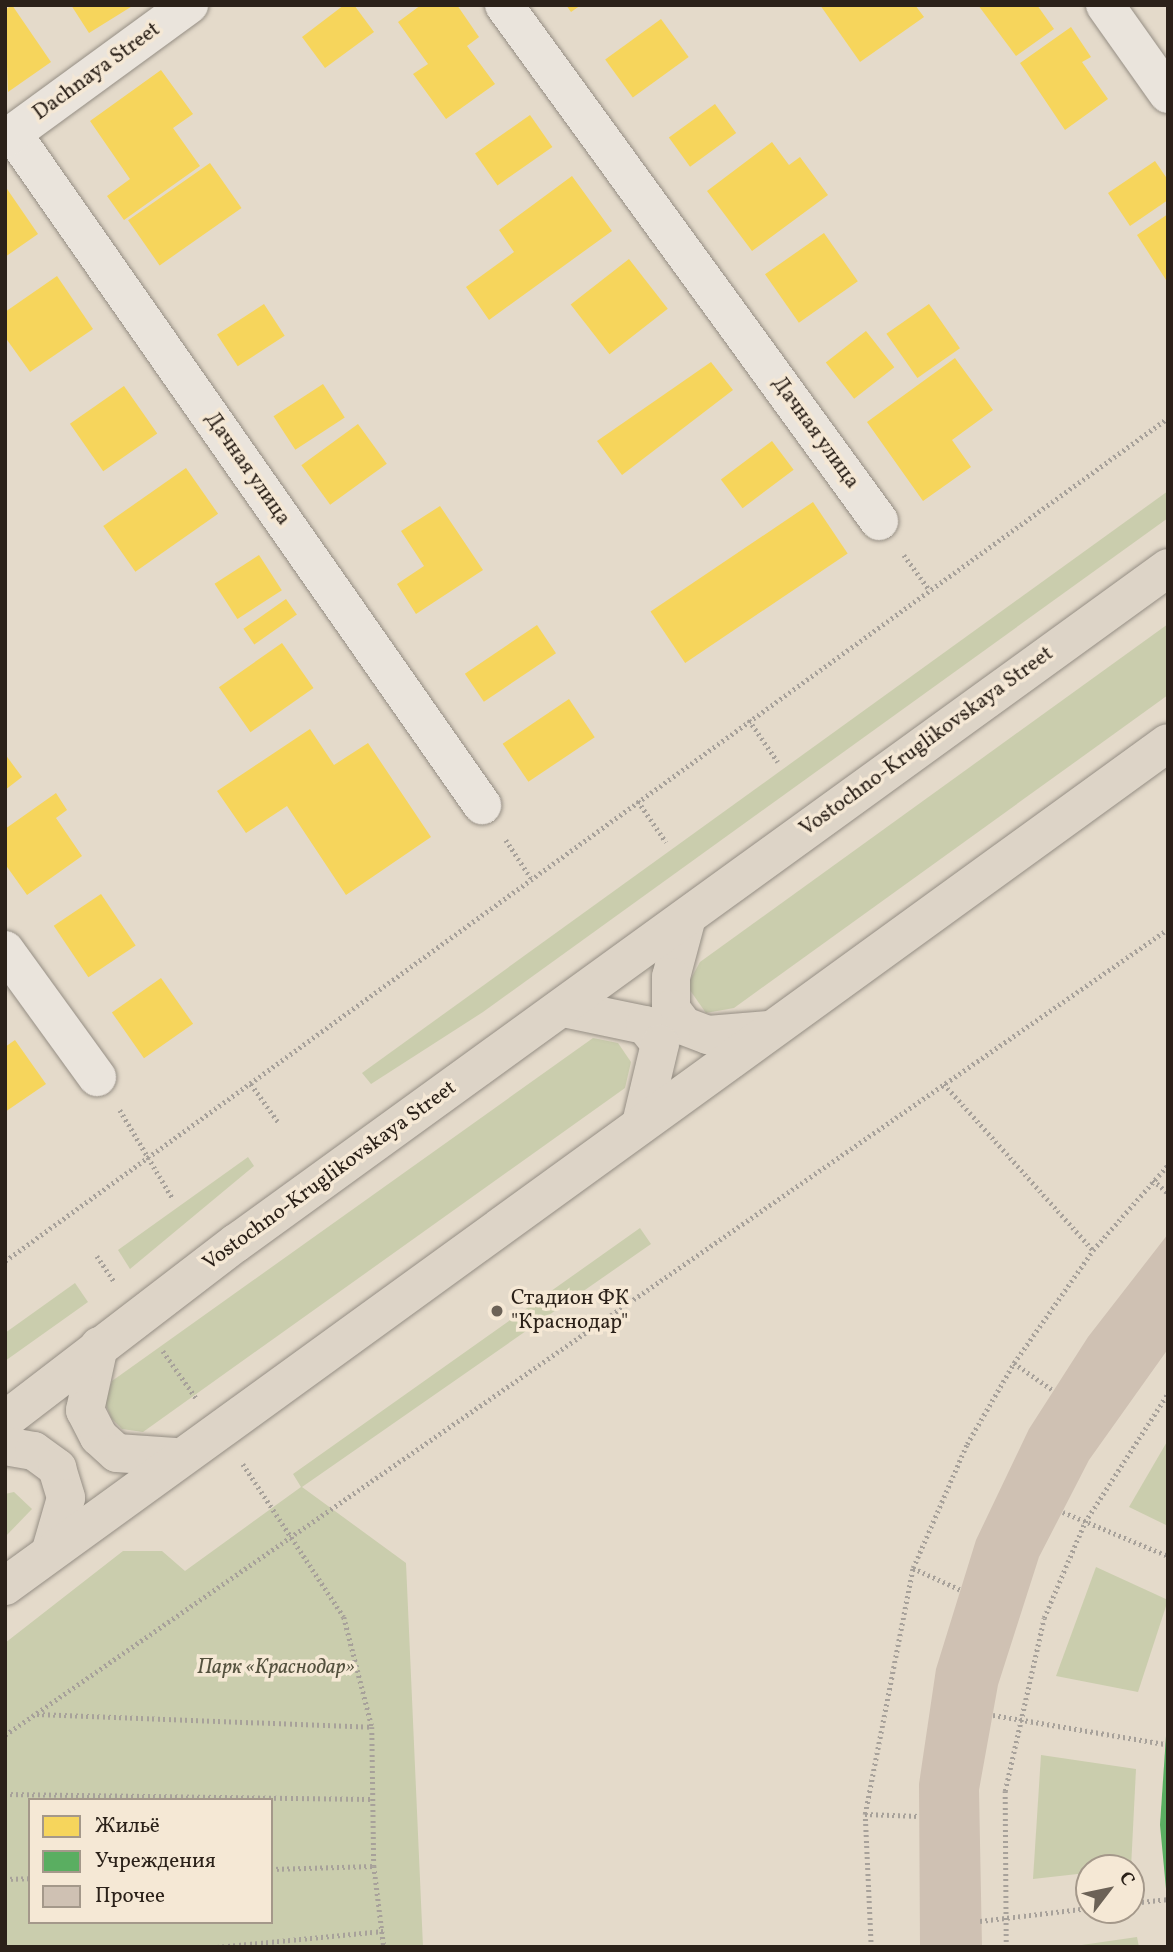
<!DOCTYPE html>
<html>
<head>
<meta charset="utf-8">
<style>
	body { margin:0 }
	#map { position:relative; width:1173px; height:1952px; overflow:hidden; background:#e4daca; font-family:Vollkorn,serif }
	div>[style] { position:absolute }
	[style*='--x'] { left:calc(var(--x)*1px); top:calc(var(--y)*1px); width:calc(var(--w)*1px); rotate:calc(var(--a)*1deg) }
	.green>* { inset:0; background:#cacdad }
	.homes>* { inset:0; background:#f6d55c; transform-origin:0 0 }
	.public>* { inset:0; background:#5aae61 }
	.building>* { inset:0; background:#cfc1b3 }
	.path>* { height:4.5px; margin-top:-2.25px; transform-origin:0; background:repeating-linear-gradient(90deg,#a7a19a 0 2px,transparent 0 5.5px) }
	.roads { filter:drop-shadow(0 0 2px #958e84) drop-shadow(0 0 2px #958e84) }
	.minor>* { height:38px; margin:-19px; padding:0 19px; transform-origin:19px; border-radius:19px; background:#eae4dc }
	.major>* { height:38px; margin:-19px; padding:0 19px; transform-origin:19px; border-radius:19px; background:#ddd4c7 }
	.dots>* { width:19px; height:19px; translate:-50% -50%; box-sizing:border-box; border:4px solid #f5e8d5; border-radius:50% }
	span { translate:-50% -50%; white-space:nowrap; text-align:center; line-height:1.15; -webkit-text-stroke:7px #f5e8d5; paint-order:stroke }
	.street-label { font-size:21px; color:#2b2119 }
	.poi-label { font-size:21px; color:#2b2119 }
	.left { translate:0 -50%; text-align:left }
	.park-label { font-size:21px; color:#54513e; font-style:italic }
	.frame { position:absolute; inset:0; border:7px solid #2b2119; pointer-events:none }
	.legend { position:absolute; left:28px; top:1798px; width:245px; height:126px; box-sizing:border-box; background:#f5e8d5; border:2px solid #a4988a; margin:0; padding:9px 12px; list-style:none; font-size:21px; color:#2b2119 }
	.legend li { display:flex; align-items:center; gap:14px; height:35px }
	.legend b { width:35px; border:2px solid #a4988a }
	.north { position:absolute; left:1075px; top:1854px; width:70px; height:70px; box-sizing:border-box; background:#f5e8d5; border:2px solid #a4988a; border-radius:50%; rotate:58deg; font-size:19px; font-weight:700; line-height:28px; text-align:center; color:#2b2119 }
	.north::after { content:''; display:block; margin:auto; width:24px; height:32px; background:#6c6257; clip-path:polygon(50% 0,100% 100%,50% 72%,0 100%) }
</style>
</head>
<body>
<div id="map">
	<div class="green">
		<i style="clip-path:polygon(1168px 491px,1168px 518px,483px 1012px,371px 1084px,362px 1073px)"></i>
		<i style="clip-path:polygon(1168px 624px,1168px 695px,734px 1008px,706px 1013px,687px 986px,700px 962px)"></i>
		<i style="clip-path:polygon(593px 1038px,618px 1043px,631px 1062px,625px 1088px,143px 1432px,122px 1429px,111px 1418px,105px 1402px,112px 1381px)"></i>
		<i style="clip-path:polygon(248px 1157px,254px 1166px,130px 1269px,118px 1250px)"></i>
		<i style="clip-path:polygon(evenodd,640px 1228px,651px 1244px,302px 1487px,406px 1563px,423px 1947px,5px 1947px,5px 1643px,123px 1551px,162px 1551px,185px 1571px,301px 1487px,293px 1474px,640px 1228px,30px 1800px,271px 1800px,271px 1922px,30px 1922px,30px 1800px)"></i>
		<i style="clip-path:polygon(75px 1283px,88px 1302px,5px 1361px,5px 1333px)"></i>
		<i style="clip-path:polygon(1168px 1440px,1168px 1526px,1129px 1507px)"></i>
		<i style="clip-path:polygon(14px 1492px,32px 1509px,5px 1537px,5px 1494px)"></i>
		<i style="clip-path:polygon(1096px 1567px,1168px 1600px,1138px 1692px,1056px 1676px)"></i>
		<i style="clip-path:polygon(1041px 1755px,1136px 1769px,1131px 1868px,1033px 1879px)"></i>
		<i style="clip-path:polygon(1137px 1937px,1139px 1947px,1068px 1947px)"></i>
	</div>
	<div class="homes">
		<i style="clip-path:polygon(12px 5px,51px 62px,8px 92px,5px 10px)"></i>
		<i style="clip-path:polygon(71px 5px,134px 5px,89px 33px)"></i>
		<i style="clip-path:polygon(344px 5px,354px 5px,374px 32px,325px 68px,302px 37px)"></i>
		<i style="clip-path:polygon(421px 5px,457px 5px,479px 37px,467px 46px,495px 84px,446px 119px,413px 74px,428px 64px,398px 22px)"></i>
		<i style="clip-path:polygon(566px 5px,581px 5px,571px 12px)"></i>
		<i style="clip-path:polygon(820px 5px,915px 5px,924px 17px,860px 62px)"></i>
		<i style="clip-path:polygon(978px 5px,1037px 5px,1054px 29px,1016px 56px)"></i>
		<i style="left:661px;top:19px;width:47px;height:69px;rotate:54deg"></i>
		<i style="clip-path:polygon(1071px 27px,1091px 57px,1082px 62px,1108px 99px,1065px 130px,1020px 63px)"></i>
		<i style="clip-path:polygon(161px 70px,193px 114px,173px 128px,200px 166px,124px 220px,107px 196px,130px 179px,90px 121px)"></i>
		<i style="left:715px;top:104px;width:36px;height:57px;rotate:54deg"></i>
		<i style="left:530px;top:115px;width:39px;height:67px;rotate:55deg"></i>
		<i style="clip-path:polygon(772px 142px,789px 165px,800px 157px,828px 195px,752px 251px,707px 191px)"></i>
		<i style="clip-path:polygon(1155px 161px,1168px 180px,1168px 200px,1130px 226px,1108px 193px)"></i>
		<i style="left:210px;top:163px;width:55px;height:100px;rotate:55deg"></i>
		<i style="clip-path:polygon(572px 176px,612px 231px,489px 320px,466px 287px,514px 252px,499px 230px)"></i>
		<i style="clip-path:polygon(5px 186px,38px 234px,5px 257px)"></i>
		<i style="clip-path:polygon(1168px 214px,1168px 283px,1137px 235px)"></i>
		<i style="left:824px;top:233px;width:59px;height:72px;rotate:55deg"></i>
		<i style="left:629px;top:259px;width:63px;height:74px;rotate:52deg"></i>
		<i style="clip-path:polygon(57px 276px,93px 329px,30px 372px,5px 337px,5px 312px)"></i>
		<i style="left:264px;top:304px;width:38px;height:56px;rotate:57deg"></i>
		<i style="left:929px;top:304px;width:54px;height:52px;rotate:55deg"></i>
		<i style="left:866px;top:331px;width:46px;height:51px;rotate:52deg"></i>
		<i style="clip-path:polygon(955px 358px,993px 410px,952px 440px,971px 467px,923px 501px,867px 422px)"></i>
		<i style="clip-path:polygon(711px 362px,733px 390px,622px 475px,597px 441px)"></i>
		<i style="left:323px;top:384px;width:40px;height:59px;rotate:57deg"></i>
		<i style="left:124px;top:386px;width:58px;height:66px;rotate:55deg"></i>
		<i style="left:358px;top:424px;width:49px;height:70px;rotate:54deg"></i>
		<i style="left:772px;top:441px;width:36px;height:64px;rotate:53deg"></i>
		<i style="left:186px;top:468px;width:56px;height:101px;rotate:55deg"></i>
		<i style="left:813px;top:502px;width:62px;height:196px;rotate:56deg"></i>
		<i style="clip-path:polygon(440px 506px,483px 570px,416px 614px,397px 584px,424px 566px,401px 531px)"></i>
		<i style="left:259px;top:555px;width:42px;height:53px;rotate:57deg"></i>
		<i style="left:286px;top:599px;width:19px;height:52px;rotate:55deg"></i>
		<i style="left:537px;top:625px;width:34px;height:87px;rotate:56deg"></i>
		<i style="left:282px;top:643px;width:55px;height:77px;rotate:55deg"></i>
		<i style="left:569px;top:699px;width:46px;height:80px;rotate:56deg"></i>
		<i style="clip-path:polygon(310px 729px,334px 765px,368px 743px,431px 837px,346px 895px,287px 806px,246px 833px,217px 791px)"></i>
		<i style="clip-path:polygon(5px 754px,22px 777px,5px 790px)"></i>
		<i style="clip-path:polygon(56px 793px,67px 810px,56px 818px,82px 856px,27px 895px,5px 864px,5px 829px)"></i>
		<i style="left:101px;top:894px;width:62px;height:57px;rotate:56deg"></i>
		<i style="left:161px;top:978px;width:56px;height:60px;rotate:55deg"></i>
		<i style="clip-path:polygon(15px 1040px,46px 1084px,5px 1112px,5px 1047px)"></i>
	</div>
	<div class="public">
		<i style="clip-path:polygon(1166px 1736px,1168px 1889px,1166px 1889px,1160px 1825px)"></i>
	</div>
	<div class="building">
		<i style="clip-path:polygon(1168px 1234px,1168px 1349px,1089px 1460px,1039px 1557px,998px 1685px,979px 1790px,982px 1947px,920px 1947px,919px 1784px,936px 1669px,976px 1540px,1029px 1429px,1088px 1337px)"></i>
	</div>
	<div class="path">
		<i style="--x:904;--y:555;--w:41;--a:54"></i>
		<i style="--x:749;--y:720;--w:51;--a:55.4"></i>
		<i style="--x:638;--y:801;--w:50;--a:55.7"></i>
		<i style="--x:506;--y:840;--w:45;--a:56.7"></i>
		<i style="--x:251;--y:1084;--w:48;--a:54.3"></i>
		<i style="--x:944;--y:1084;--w:223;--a:48.1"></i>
		<i style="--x:120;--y:1110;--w:104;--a:59.2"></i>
		<i style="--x:1153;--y:1180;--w:20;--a:41"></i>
		<i style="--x:97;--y:1256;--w:32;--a:56"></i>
		<i style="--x:5;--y:1261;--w:1436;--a:-35.94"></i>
		<i style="--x:163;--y:1351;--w:57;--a:54.9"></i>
		<i style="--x:1014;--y:1363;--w:49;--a:35"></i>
		<i style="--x:243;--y:1464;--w:183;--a:56.6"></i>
		<i style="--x:344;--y:1617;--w:114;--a:75.7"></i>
		<i style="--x:372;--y:1727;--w:139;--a:89.2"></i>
		<i style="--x:374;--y:1866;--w:82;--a:83"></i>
		<i style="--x:1063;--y:1512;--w:114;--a:22.7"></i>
		<i style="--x:913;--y:1568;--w:53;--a:24.6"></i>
		<i style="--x:37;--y:1714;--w:334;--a:2.2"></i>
		<i style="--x:993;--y:1715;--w:174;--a:9.6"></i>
		<i style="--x:5;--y:1735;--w:1415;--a:-34.72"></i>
		<i style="--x:5;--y:1794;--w:367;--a:0.8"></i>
		<i style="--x:865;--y:1814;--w:54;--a:2.1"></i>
		<i style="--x:271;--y:1869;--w:103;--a:-1.7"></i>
		<i style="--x:5;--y:1879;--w:25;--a:-2"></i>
		<i style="--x:1131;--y:1903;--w:36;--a:-6"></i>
		<i style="--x:980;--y:1921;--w:110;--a:-6.8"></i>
		<i style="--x:217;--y:1947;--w:167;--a:-5.5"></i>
		<i style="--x:871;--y:1947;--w:133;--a:-92.6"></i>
		<i style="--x:865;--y:1814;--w:251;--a:-79"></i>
		<i style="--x:913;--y:1568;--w:135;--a:-66.5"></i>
		<i style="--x:967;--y:1444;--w:94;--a:-59.9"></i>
		<i style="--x:1014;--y:1363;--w:138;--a:-55"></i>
		<i style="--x:1093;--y:1250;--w:113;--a:-48.6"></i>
		<i style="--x:1006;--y:1947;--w:156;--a:-90.4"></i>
		<i style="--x:1005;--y:1791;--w:177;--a:-77.3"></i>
		<i style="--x:1044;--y:1618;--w:104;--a:-66.9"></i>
		<i style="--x:1085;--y:1522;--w:153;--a:-57.2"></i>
	</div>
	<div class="roads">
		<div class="minor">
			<i style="--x:504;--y:5;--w:638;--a:53.99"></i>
			<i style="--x:1105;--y:5;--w:109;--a:54.7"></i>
			<i style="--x:13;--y:134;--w:819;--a:55.05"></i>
			<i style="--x:5;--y:139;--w:228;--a:-36.1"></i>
			<i style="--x:5;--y:950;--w:157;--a:54.1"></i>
		</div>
		<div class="major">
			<i style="--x:687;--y:917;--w:62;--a:104.9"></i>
			<i style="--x:671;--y:977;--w:32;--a:90"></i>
			<i style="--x:671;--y:1009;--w:21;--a:53"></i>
			<i style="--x:684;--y:1026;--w:26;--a:21"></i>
			<i style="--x:708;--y:1035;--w:61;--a:-4.7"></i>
			<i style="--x:563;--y:1008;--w:84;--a:11.7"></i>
			<i style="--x:645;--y:1025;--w:24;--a:52"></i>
			<i style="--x:660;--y:1044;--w:82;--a:103.4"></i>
			<i style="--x:99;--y:1346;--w:66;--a:102.3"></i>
			<i style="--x:85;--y:1410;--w:30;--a:63"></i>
			<i style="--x:99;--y:1437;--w:24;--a:42"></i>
			<i style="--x:117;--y:1453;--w:58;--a:3.9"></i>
			<i style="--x:5;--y:1420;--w:291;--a:-37.5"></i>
			<i style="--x:236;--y:1243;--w:1151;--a:-35.91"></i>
			<i style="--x:5;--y:1446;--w:29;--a:10"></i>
			<i style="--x:34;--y:1451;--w:29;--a:36"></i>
			<i style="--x:57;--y:1468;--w:31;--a:73"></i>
			<i style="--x:66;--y:1498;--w:54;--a:106.1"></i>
			<i style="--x:5;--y:1586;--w:1436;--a:-35.94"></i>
		</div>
	</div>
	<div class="dots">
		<i style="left:497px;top:1311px;background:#6c6257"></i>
	</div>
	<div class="street-label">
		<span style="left:97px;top:72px;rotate:-36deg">Dachnaya Street</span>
		<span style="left:815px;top:433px;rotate:54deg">Дачная улица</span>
		<span style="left:247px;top:469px;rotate:55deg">Дачная улица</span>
		<span style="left:927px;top:742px;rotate:-36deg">Vostochno-Kruglikovskaya Street</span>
		<span style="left:330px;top:1176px;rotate:-36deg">Vostochno-Kruglikovskaya Street</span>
	</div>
	<div class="poi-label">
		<span class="left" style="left:511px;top:1311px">Стадион ФК<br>"Краснодар"</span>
	</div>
	<div class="park-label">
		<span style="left:276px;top:1668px">Парк «Краснодар»</span>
	</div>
	<div class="frame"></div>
	<ul class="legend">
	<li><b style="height:19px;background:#f6d55c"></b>Жильё</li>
	<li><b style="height:19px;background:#5aae61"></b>Учреждения</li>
	<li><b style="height:19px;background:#cfc1b3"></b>Прочее</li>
	</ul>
	<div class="north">С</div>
</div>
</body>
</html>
